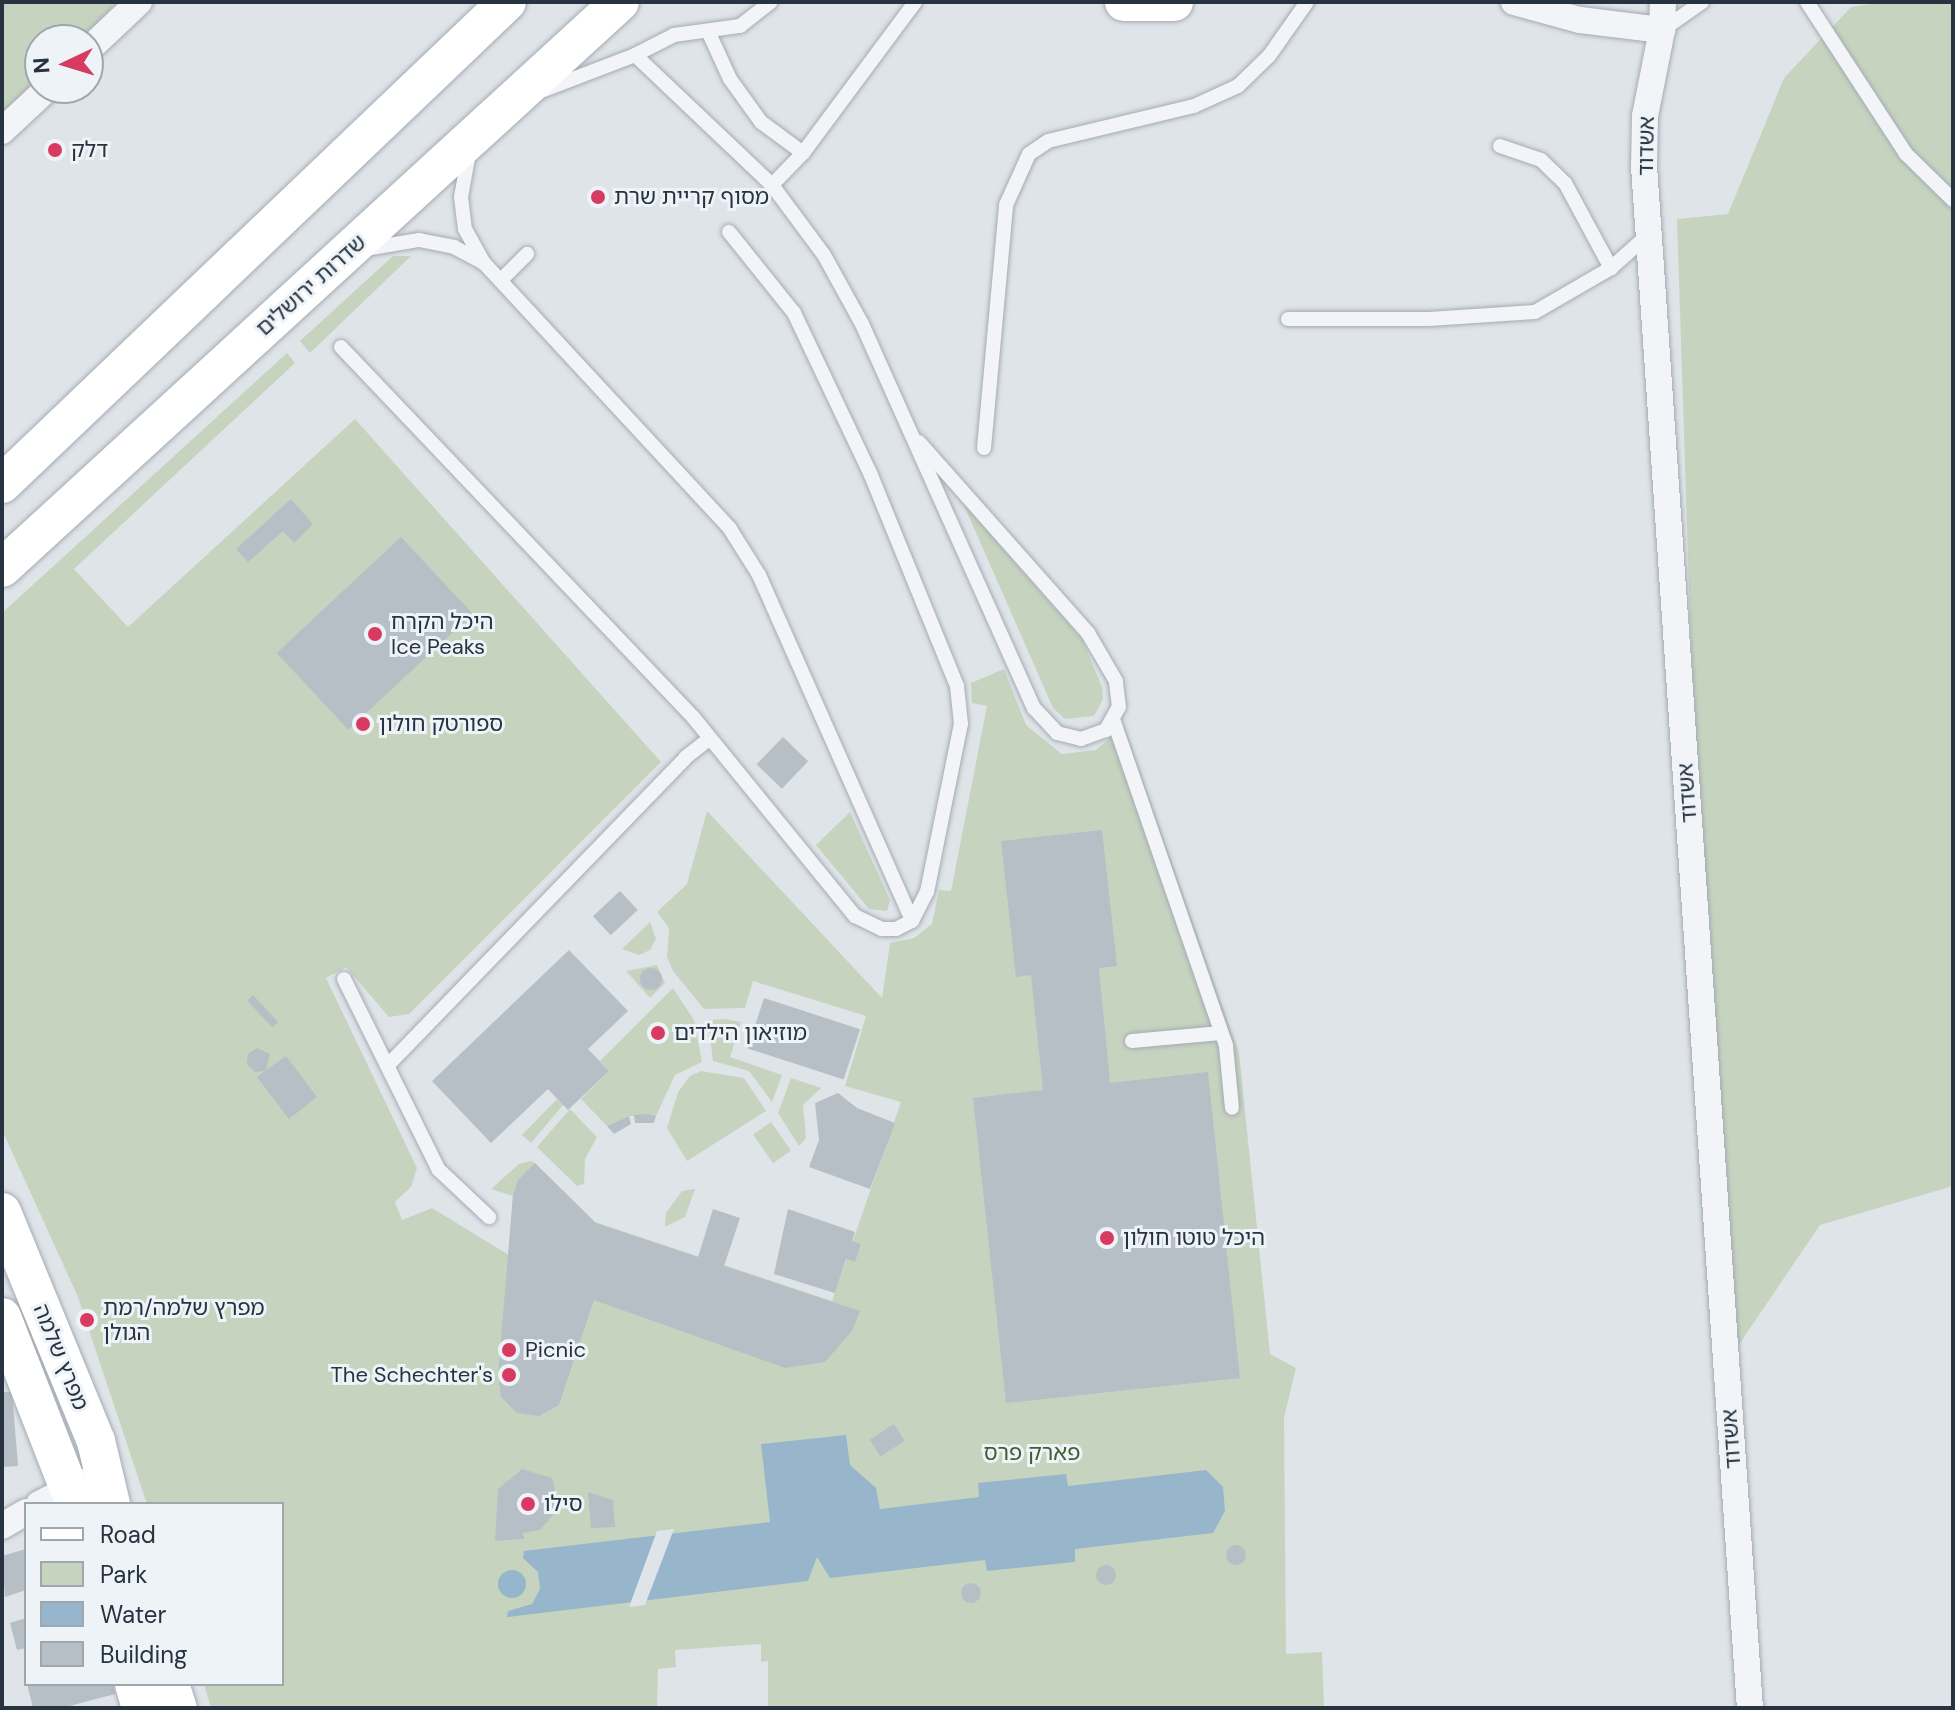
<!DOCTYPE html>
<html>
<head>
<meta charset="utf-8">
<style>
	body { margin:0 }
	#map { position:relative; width:1955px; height:1710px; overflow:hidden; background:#dfe4e9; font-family:"DM Sans","Noto Sans Hebrew",sans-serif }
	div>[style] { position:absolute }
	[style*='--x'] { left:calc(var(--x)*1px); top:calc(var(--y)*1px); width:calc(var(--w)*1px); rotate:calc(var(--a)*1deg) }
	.green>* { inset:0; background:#c6d4bf; transform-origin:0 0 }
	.water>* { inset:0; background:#97b6cc }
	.round { border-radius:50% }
	.pier>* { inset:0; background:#dfe4e9 }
	.building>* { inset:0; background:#b6bec6; transform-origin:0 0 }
	.roads { filter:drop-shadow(0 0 2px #a4abb3) drop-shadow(0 0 2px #a4abb3) }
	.lane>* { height:14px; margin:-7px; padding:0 7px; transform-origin:7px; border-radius:7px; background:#f2f4f7 }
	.street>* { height:26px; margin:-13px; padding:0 13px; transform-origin:13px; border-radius:13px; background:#f2f4f7 }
	.secondary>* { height:38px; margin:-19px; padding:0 19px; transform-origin:19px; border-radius:19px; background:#fff }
	.dots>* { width:22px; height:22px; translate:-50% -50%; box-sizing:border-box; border:4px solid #eef3f7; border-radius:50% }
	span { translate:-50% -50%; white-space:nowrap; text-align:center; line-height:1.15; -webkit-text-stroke:6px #eef3f7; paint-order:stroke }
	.street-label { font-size:22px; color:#273341 }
	.poi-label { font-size:22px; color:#273341 }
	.left { translate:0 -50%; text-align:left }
	.right { translate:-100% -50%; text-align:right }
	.park-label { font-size:22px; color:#3f5e33 }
	.frame { position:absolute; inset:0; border:4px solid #273341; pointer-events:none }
	.legend { position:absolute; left:24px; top:1502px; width:260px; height:184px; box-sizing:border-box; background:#eef3f7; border:2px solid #9ea6ae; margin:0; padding:10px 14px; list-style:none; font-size:24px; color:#273341 }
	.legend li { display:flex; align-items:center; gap:16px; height:40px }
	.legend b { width:40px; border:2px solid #9ea6ae }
	.north { position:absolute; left:24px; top:24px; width:80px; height:80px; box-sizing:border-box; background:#eef3f7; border:2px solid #9ea6ae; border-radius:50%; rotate:266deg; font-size:22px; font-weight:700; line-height:32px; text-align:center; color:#273341 }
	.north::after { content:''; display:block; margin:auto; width:28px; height:36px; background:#d73b61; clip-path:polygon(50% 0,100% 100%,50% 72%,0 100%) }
</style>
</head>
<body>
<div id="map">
	<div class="green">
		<i style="clip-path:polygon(2px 2px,117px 2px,82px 40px,40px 40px,40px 86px,2px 127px)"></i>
		<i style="clip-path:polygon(1885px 2px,1953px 2px,1953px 1186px,1820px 1225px,1738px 1346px,1692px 681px,1677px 219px,1728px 214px,1784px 78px,1851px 7px)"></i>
		<i style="clip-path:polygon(393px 256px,411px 256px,310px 353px,300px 341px)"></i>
		<i style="clip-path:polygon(287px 353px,295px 363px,74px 569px,128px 627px,355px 419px,661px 762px,409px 1014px,389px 1017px,346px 967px,326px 978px,417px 1168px,411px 1187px,395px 1202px,402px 1220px,432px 1208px,509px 1255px,513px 1196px,491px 1189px,519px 1164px,531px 1161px,535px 1163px,514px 1195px,832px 1301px,901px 1102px,845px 1086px,866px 1016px,753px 981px,745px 1008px,704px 1009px,673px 971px,667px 957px,669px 928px,657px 912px,687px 884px,707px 811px,882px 998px,890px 943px,914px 938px,932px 924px,939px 890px,951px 891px,987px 706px,972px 703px,971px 683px,1004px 669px,1026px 725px,1062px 754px,1096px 750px,1124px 726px,1239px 1053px,1270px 1354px,1296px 1368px,1284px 1418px,1286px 1654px,1322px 1652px,1324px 1708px,768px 1708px,768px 1661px,761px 1662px,761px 1644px,675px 1650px,676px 1667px,658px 1669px,657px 1708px,211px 1708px,204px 1684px,282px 1684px,282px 1504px,147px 1504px,78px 1297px,2px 1130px,2px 613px)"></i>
		<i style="clip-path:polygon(963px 503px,1082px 639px,1102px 687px,1103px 699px,1094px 716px,1065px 719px,1053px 708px)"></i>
		<i style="clip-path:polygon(850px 812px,890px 900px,887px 911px,869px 909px,816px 845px)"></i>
		<i style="clip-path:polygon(650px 922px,656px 939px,650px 950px,639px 955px,622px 949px)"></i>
		<i style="clip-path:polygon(657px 965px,665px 983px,650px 998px,626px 971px)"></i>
		<i style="clip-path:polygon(673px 988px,694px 1020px,702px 1062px,675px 1075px,656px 1116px,629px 1116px,607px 1126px,581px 1099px,609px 1071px,600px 1061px)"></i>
		<i style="clip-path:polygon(725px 1019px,741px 1022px,730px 1057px,782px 1075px,772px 1102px,749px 1071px,713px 1061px,708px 1020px)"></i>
		<i style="clip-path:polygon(701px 1071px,744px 1078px,766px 1111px,687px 1161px,667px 1128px,678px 1092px,690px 1076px)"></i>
		<i style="clip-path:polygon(791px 1078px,821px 1088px,803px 1105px,806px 1138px,799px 1146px,778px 1113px)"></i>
		<i style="clip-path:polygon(557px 1099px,563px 1105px,531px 1143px,522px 1135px)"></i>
		<i style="clip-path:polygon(570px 1109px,597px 1137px,585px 1159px,584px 1184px,577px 1186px,537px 1147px)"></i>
		<i style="left:771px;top:1122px;width:35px;height:22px;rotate:55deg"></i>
		<i style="clip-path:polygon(695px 1189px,685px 1217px,665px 1227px,666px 1213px,682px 1191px)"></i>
	</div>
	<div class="water">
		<i style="clip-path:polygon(846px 1435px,850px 1465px,876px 1488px,880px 1509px,979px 1497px,978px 1483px,1066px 1474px,1068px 1486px,1206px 1470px,1223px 1487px,1225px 1511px,1213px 1533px,1075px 1549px,1075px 1562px,987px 1571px,985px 1560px,830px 1578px,817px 1557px,808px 1581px,507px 1617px,508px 1611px,532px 1604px,540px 1589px,538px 1572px,523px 1558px,524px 1551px,770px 1522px,761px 1444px)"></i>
		<i class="round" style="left:498px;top:1570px;width:28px;height:28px"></i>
	</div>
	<div class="pier">
		<i style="clip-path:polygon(674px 1529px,645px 1605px,629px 1607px,657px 1531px)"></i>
	</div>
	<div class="building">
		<i style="clip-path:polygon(291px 499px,313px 524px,294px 543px,283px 531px,248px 562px,236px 549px)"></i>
		<i style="left:401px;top:537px;width:105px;height:170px;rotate:47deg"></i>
		<i style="left:783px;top:737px;width:35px;height:38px;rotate:44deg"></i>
		<i style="clip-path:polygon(1102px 830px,1117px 966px,1099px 968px,1110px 1083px,1208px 1072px,1240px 1378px,1006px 1403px,973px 1098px,1043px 1090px,1031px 975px,1016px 977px,1001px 841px)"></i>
		<i style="left:620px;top:891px;width:26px;height:37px;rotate:47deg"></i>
		<i style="clip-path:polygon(569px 950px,628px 1011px,588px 1049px,609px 1071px,568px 1110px,548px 1089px,491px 1143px,432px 1081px)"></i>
		<i class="round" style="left:640px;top:968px;width:22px;height:22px"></i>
		<i style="left:253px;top:995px;width:37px;height:8px;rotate:47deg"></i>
		<i style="left:764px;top:998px;width:101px;height:53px;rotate:18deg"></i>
		<i style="clip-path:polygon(257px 1048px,270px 1054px,266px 1070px,286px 1056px,317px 1097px,289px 1119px,257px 1077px,265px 1071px,255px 1072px,247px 1064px,248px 1054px)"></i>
		<i style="clip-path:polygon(838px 1093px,857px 1108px,895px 1123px,870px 1189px,809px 1167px,819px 1140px,815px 1103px)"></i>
		<i style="clip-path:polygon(634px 1115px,648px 1114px,656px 1116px,654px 1123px,635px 1123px)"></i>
		<i style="clip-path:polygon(629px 1116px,631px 1124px,614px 1134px,607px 1126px)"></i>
		<i style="clip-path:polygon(535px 1163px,596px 1223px,698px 1257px,713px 1209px,740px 1218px,724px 1266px,860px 1311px,852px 1331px,825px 1362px,785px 1368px,594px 1300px,559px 1405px,539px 1416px,517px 1413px,501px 1397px,498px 1375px,513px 1195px,518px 1180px)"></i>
		<i style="clip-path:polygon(788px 1209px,855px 1232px,852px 1241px,861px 1244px,855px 1262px,846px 1259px,835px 1293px,774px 1274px)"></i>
		<i style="clip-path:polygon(2px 1392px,12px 1392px,18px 1466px,2px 1467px)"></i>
		<i style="left:894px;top:1424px;width:20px;height:29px;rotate:57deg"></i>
		<i style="clip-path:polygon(522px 1469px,552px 1478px,559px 1508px,540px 1530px,523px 1533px,524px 1539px,495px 1541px,498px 1489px)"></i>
		<i style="clip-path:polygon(588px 1492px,613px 1500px,615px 1527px,591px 1528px)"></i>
		<i class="round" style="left:1226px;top:1545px;width:20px;height:20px"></i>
		<i style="clip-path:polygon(26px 1549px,26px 1590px,5px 1597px,2px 1556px)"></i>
		<i class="round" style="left:1096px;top:1565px;width:20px;height:20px"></i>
		<i class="round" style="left:961px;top:1583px;width:20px;height:20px"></i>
		<i style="clip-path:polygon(26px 1618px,26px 1648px,17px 1650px,10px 1623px)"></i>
		<i style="clip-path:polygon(27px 1684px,113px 1684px,115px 1694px,62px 1708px,33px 1708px)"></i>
	</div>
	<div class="roads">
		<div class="lane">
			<i style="--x:1807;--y:2;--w:181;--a:56.9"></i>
			<i style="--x:1906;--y:154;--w:66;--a:44.4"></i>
			<i style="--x:1662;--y:30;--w:49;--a:-35"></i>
			<i style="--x:708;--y:31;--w:53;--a:65.4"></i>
			<i style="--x:730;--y:79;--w:53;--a:54.2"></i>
			<i style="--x:761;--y:122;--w:52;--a:36.4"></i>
			<i style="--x:635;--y:55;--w:44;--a:-27.1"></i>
			<i style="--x:674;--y:35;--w:67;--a:-7.8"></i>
			<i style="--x:740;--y:26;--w:39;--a:-38"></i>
			<i style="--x:544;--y:90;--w:97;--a:-21"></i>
			<i style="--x:635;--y:55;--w:189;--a:43.5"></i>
			<i style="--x:772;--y:185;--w:45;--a:-45.9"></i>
			<i style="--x:803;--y:153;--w:188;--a:-53.4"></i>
			<i style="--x:1500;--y:146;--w:43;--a:18.9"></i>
			<i style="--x:1541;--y:160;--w:33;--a:44"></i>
			<i style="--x:1565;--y:183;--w:97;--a:61.6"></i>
			<i style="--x:469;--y:153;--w:45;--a:100.3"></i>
			<i style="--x:461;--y:197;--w:32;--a:83"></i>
			<i style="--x:465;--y:229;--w:39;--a:61"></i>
			<i style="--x:484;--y:263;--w:362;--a:47.2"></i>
			<i style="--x:730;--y:529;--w:54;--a:57.8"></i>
			<i style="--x:759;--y:575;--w:378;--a:66.1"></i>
			<i style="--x:772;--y:185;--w:87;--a:53.4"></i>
			<i style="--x:824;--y:255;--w:79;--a:61.2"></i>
			<i style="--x:862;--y:324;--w:421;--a:65.9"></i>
			<i style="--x:1034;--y:708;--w:34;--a:47"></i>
			<i style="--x:1057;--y:733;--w:25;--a:14"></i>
			<i style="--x:1081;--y:739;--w:27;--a:-20"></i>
			<i style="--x:1106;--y:730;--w:26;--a:-61"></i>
			<i style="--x:1119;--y:707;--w:26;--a:-97"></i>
			<i style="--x:1116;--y:681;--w:56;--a:-120.3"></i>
			<i style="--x:1088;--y:633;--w:255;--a:-131.5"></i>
			<i style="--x:371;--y:248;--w:49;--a:-9.5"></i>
			<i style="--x:419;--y:240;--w:36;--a:11"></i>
			<i style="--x:454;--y:247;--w:34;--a:28"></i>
			<i style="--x:501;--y:280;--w:37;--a:-45"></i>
			<i style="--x:1288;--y:319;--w:141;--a:0"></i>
			<i style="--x:1429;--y:319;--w:106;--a:-3.8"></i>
			<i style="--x:1535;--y:312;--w:88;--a:-30.1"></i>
			<i style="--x:1611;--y:268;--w:51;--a:-41.8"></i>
			<i style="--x:341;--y:347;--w:511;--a:46.43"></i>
			<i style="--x:693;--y:717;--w:257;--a:50.9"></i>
			<i style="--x:855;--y:916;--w:30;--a:26"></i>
			<i style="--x:882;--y:929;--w:14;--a:0"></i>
			<i style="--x:896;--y:929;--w:18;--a:-27"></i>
			<i style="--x:912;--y:921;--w:33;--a:-63"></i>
			<i style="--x:927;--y:892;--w:171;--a:-78.6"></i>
			<i style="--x:961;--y:724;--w:38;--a:-96"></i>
			<i style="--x:957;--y:686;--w:230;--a:-112.2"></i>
			<i style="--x:870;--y:473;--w:177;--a:-115.4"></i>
			<i style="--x:794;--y:313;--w:104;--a:-128.7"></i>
			<i style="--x:984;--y:448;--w:244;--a:-84.8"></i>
			<i style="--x:1006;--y:205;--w:56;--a:-65.7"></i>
			<i style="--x:1029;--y:154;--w:23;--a:-34"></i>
			<i style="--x:1048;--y:141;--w:150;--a:-13.5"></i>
			<i style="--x:1194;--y:106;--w:48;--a:-24.4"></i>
			<i style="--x:1238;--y:86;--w:43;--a:-44.1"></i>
			<i style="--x:1269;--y:56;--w:66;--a:-54.9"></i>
			<i style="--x:1114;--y:722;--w:343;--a:70.9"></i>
			<i style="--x:1226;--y:1046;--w:62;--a:84.5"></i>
			<i style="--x:344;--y:979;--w:213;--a:63.6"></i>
			<i style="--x:439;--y:1170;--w:69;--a:43.2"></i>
			<i style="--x:1132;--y:1041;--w:89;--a:-5.1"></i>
			<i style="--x:388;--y:1065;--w:429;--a:-45.9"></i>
			<i style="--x:686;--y:757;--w:28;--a:-38"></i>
		</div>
		<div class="street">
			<i style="--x:1514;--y:2;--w:68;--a:15.3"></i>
			<i style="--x:1580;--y:20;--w:83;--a:7"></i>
			<i style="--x:1662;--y:30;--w:88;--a:101.2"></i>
			<i style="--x:1645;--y:116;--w:50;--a:91.1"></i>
			<i style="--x:1644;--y:166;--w:1546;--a:86.07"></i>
			<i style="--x:1662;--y:30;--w:28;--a:-88"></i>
			<i style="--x:88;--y:50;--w:70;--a:-43.3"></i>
			<i style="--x:2;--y:131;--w:63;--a:-43.1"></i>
			<i style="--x:39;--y:1504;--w:48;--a:-27.1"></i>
			<i style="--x:2;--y:1526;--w:28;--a:-30"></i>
		</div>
		<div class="secondary">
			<i style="--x:1124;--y:2;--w:50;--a:0"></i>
			<i style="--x:2;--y:484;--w:698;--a:-43.67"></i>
			<i style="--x:2;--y:568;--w:838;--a:-42.49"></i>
			<i style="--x:2;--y:1212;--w:248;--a:67.7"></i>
			<i style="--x:96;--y:1441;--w:65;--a:76.6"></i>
			<i style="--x:2;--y:1317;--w:201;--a:68.7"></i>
			<i style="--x:134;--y:1684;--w:25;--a:74"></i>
			<i style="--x:170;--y:1684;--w:25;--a:72"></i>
		</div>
	</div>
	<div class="dots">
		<i style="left:55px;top:150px;background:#d73b61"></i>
		<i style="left:598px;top:197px;background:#d73b61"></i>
		<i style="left:375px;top:634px;background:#d73b61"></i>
		<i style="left:363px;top:724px;background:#d73b61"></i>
		<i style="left:658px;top:1033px;background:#d73b61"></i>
		<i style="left:1107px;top:1238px;background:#d73b61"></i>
		<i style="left:87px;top:1320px;background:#d73b61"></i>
		<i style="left:509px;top:1350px;background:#d73b61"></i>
		<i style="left:509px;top:1375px;background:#d73b61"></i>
		<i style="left:528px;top:1504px;background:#d73b61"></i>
	</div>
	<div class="street-label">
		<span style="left:1646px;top:146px;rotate:-89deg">אשדוד</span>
		<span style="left:311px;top:285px;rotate:-42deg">שדרות ירושלים</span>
		<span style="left:1687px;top:793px;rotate:-94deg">אשדוד</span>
		<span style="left:61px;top:1357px;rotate:68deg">מפרץ שלמה</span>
		<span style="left:1731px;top:1439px;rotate:-94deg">אשדוד</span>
	</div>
	<div class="poi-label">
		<span class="left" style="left:71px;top:150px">דלק</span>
		<span class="left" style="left:614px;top:197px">מסוף קריית שרת</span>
		<span class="left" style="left:391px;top:634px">היכל הקרח<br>Ice Peaks</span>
		<span class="left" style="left:379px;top:724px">ספורטק חולון</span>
		<span class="left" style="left:674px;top:1033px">מוזיאון הילדים</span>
		<span class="left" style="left:1123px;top:1238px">היכל טוטו חולון</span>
		<span class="left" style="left:103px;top:1320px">מפרץ שלמה/רמת<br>הגולן</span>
		<span class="left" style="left:525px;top:1350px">Picnic</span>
		<span class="right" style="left:493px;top:1375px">The Schechter's</span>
		<span class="left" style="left:544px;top:1504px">סילו</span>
	</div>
	<div class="park-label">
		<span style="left:1032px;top:1453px">פארק פרס</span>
	</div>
	<div class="frame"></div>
	<ul class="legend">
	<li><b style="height:10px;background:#fff"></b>Road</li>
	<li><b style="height:22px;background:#c6d4bf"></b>Park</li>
	<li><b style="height:22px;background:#97b6cc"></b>Water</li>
	<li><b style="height:22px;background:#b6bec6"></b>Building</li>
	</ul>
	<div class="north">N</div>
</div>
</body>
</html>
